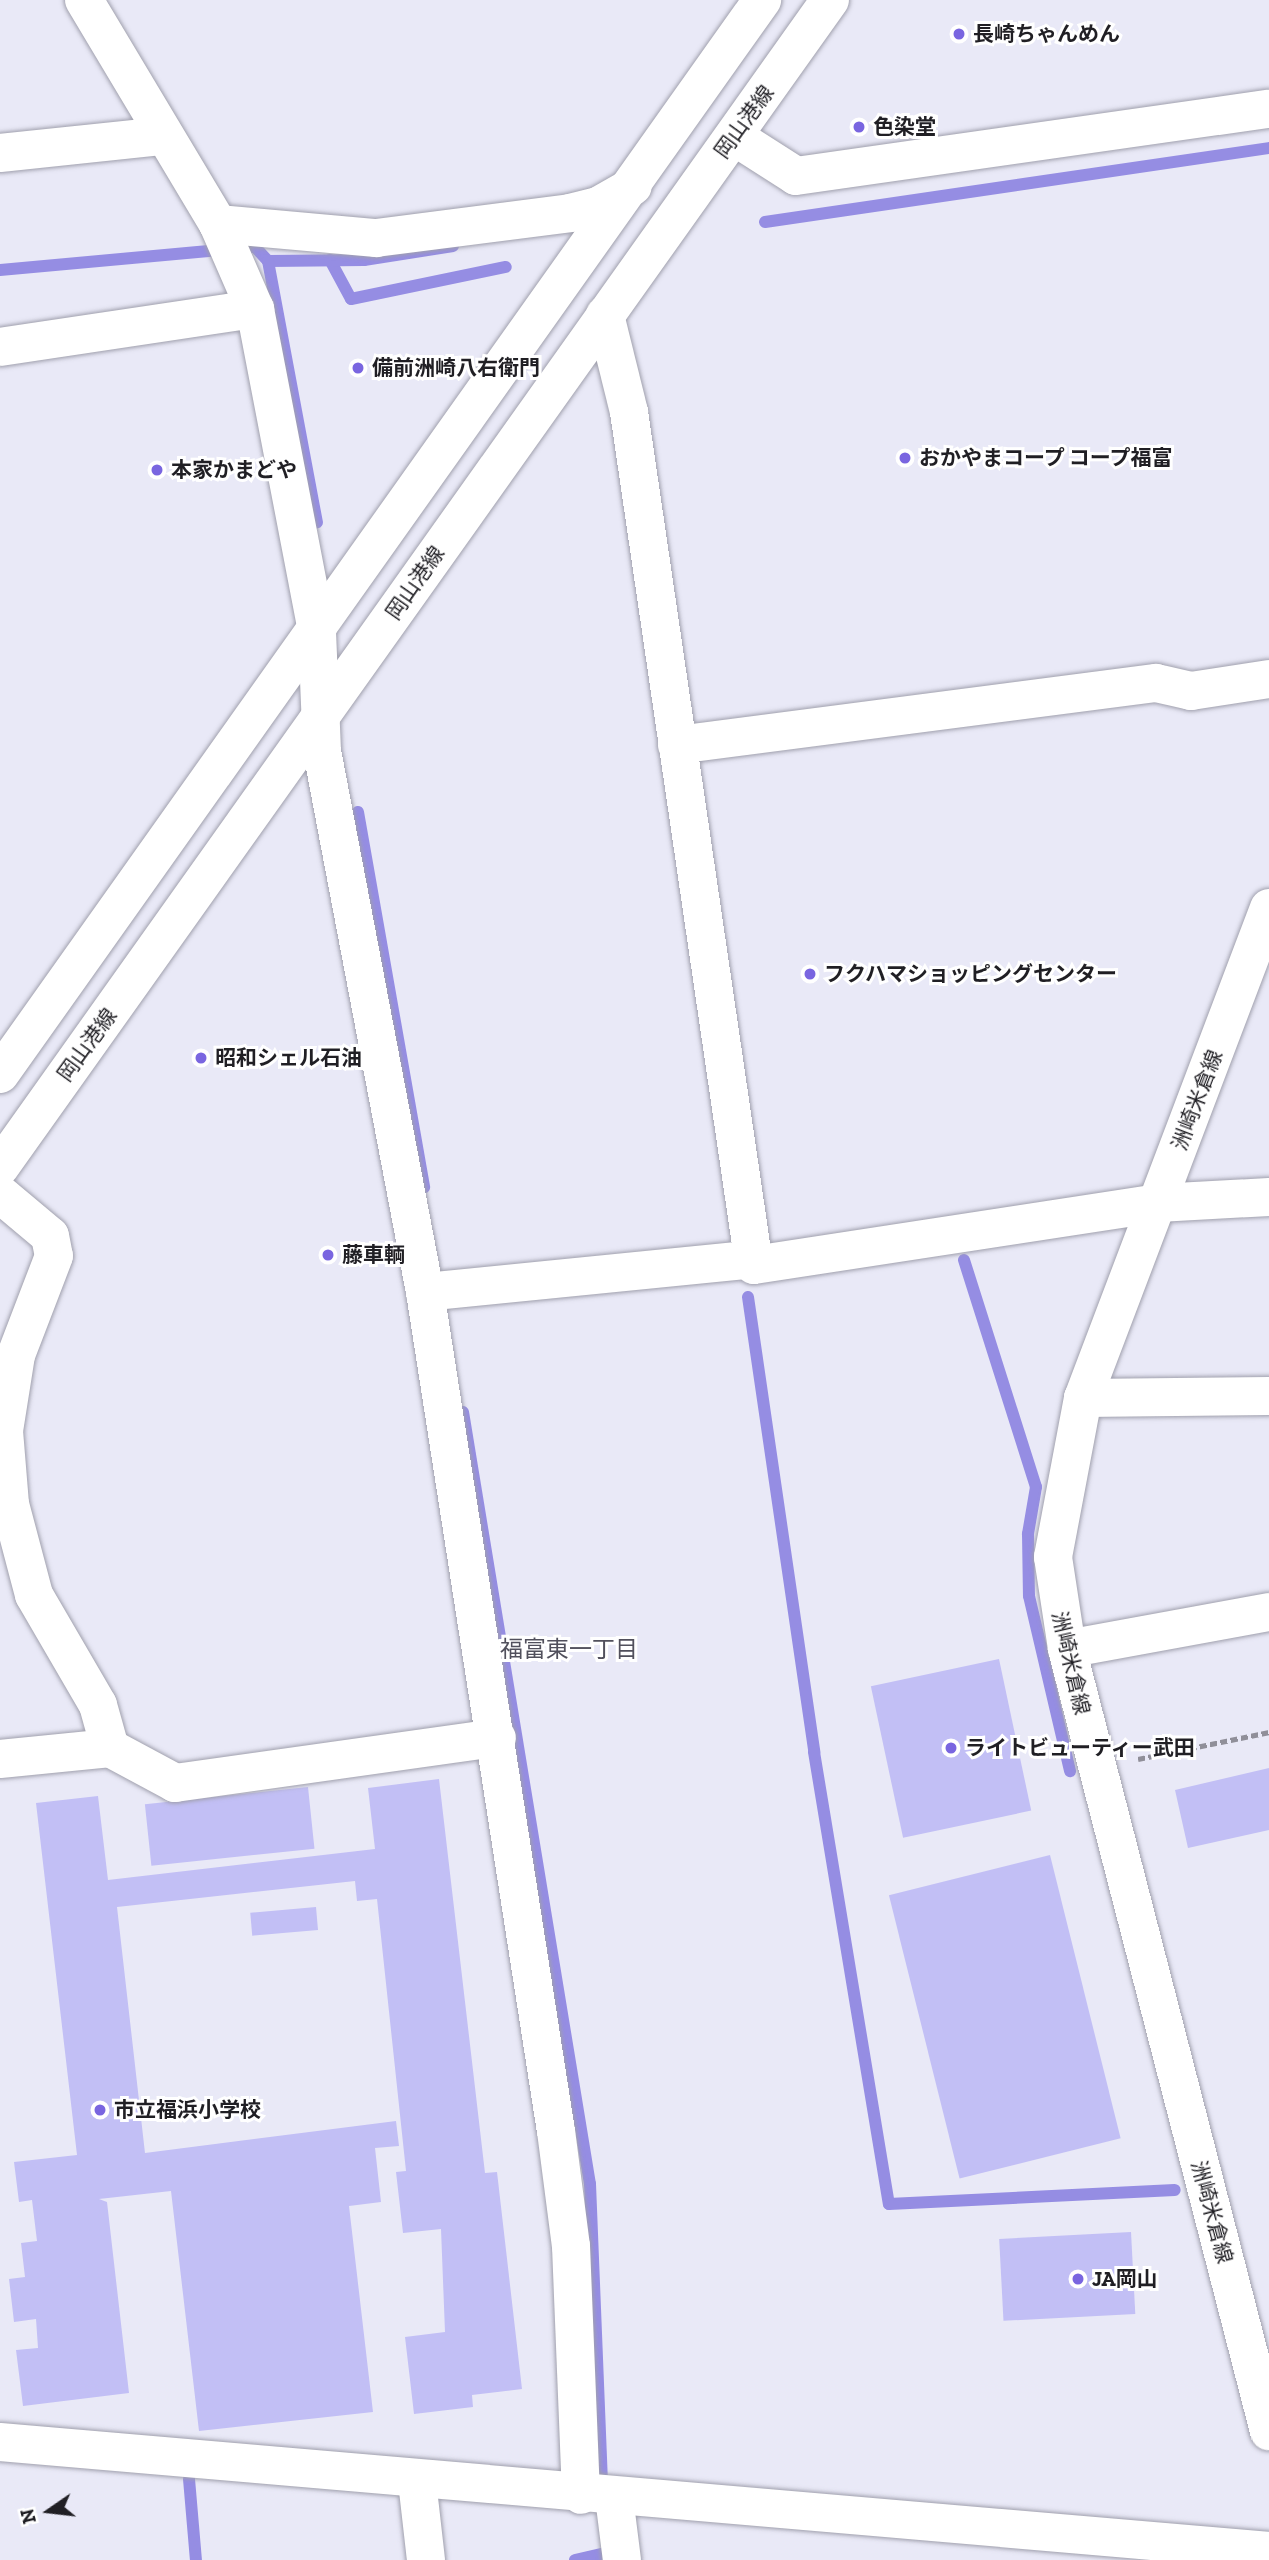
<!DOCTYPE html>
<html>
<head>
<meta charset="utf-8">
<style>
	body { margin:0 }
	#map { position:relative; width:1269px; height:2560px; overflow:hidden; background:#e9e9f7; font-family:"Zilla Slab","Noto Sans JP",serif }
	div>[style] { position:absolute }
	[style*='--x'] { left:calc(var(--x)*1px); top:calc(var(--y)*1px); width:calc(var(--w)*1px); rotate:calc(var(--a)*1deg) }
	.stream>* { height:12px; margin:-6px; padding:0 6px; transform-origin:6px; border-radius:6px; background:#958de3 }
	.building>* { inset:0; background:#c2bff5; transform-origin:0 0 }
	.path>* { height:4.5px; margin-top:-2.25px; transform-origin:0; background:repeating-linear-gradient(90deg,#908f99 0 7px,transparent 0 10.5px) }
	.roads { filter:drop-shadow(0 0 2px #a0a0ad) drop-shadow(0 0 2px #a0a0ad) }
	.minor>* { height:38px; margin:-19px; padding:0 19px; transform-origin:19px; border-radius:19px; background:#fff }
	.major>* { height:38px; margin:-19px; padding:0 19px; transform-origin:19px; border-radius:19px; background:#fff }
	.dots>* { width:19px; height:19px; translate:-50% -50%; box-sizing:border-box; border:4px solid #fff; border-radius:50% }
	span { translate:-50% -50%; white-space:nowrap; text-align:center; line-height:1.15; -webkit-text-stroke:6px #fff; paint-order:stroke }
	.poi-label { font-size:21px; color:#201f24; font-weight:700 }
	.left { translate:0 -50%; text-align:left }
	.street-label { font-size:21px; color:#201f24 }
	.neighbourhood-label { font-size:23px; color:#51505c }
	.north { position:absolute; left:14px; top:2476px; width:70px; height:70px; -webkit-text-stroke:5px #fff; paint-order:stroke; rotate:256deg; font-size:19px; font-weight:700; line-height:28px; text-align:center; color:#201f24 }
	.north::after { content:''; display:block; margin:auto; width:24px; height:32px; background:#201f24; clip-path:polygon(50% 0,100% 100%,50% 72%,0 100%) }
</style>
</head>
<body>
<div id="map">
	<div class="stream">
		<i style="--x:765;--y:222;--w:509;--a:-8.35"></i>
		<i style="--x:330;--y:260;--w:44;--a:61.7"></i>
		<i style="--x:351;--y:299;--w:158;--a:-11.7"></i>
		<i style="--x:268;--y:261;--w:96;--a:-0.6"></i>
		<i style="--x:364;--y:260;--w:90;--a:-8.9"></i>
		<i style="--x:0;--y:270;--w:256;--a:-5.2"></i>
		<i style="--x:255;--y:247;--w:19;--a:47"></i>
		<i style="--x:268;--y:261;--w:266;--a:79.4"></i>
		<i style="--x:358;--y:812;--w:381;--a:80"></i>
		<i style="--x:964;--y:1260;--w:238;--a:72.4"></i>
		<i style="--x:1036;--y:1487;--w:48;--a:99.7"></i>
		<i style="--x:1028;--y:1534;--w:62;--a:89.1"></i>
		<i style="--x:1029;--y:1596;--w:180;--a:76.8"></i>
		<i style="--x:748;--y:1297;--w:460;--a:81.7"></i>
		<i style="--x:814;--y:1752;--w:458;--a:80.6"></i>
		<i style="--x:889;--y:2204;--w:286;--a:-2.8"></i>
		<i style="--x:463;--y:1412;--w:782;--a:80.66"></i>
		<i style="--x:590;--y:2184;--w:305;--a:87.7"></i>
		<i style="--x:189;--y:2479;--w:81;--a:85.1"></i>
		<i style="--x:575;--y:2560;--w:31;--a:-13"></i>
	</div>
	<div class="building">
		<i style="left:999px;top:1659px;width:155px;height:131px;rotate:78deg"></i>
		<i style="clip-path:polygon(1269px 1768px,1269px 1830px,1188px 1848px,1175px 1790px)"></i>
		<i style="clip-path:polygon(439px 1779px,485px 2173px,497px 2172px,522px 2389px,472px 2395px,473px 2407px,414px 2414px,405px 2337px,445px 2332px,441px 2229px,403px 2233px,396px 2172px,406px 2171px,377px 1899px,357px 1901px,355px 1881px,117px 1907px,145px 2153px,396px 2121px,399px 2146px,375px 2148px,381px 2202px,349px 2206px,373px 2412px,199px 2431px,171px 2191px,99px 2199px,107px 2202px,129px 2393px,23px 2406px,16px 2350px,38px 2348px,36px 2319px,14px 2322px,9px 2279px,25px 2277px,21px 2243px,37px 2241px,32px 2200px,19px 2202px,14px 2162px,77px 2155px,36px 1803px,98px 1796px,108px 1880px,375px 1849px,368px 1788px)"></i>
		<i style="left:308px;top:1787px;width:62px;height:164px;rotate:84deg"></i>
		<i style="left:1050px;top:1855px;width:292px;height:166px;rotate:76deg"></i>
		<i style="left:316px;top:1907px;width:23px;height:66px;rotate:85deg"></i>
		<i style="left:1131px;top:2232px;width:82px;height:132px;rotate:87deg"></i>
	</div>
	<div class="path">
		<i style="--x:1138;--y:1759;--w:134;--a:-11.6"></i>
	</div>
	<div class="roads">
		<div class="minor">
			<i style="--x:84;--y:0;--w:261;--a:59.1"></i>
			<i style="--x:218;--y:224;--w:93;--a:66.5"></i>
			<i style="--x:255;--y:309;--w:329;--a:79.1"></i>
			<i style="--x:317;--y:632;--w:119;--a:87.6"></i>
			<i style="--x:322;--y:751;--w:551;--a:79.22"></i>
			<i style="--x:425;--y:1292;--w:849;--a:81.13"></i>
			<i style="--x:556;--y:2131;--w:116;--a:82.6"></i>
			<i style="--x:571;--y:2246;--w:249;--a:87.7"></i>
			<i style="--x:735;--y:137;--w:72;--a:32.6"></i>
			<i style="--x:796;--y:176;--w:478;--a:-8.1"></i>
			<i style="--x:0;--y:153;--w:164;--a:-6"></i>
			<i style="--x:218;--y:224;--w:159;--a:5.1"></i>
			<i style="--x:376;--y:238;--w:196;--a:-7.3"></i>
			<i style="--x:570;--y:213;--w:29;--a:-14"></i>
			<i style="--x:598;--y:206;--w:40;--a:-29.7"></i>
			<i style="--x:605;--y:315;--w:100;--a:76.1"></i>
			<i style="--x:629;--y:412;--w:862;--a:81.66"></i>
			<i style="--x:754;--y:1265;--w:409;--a:-8.7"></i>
			<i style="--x:1158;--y:1203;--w:111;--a:-3.1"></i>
			<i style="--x:0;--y:347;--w:258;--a:-8.5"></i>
			<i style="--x:677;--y:745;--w:483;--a:-7.4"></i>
			<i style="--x:1156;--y:683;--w:36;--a:13"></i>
			<i style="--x:1191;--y:691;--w:79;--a:-8.7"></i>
			<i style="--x:0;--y:1194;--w:65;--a:40"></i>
			<i style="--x:50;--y:1236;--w:20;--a:79"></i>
			<i style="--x:54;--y:1256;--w:106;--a:111"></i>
			<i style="--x:16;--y:1355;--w:77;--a:99"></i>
			<i style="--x:4;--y:1431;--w:73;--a:85.3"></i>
			<i style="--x:10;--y:1504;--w:94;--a:75.2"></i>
			<i style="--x:34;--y:1595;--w:127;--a:59.8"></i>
			<i style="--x:98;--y:1705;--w:45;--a:74.4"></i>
			<i style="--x:425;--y:1292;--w:330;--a:-5.7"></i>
			<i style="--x:1083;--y:1398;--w:186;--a:-0.6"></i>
			<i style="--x:1067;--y:1649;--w:205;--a:-10.4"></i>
			<i style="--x:0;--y:1759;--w:111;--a:-5.7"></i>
			<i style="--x:110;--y:1748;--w:74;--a:28.3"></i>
			<i style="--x:175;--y:1783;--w:325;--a:-8"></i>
			<i style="--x:0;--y:2442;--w:1274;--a:4.91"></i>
			<i style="--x:417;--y:2481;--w:80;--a:83.5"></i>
			<i style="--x:614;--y:2497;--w:64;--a:82.8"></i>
		</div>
		<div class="major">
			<i style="--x:1269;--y:908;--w:524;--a:110.79"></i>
			<i style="--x:1083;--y:1398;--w:162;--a:100.7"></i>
			<i style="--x:1053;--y:1557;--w:93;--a:81.3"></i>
			<i style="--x:1067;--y:1649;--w:808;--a:75.52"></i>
			<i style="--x:0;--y:1074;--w:1317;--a:-54.64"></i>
			<i style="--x:0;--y:1167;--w:1432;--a:-54.58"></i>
		</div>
	</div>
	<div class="dots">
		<i style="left:959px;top:34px;background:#7965e0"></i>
		<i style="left:859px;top:127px;background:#7965e0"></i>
		<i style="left:358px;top:368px;background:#7965e0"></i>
		<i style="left:905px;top:458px;background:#7965e0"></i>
		<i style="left:157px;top:470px;background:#7965e0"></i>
		<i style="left:810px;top:974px;background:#7965e0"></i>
		<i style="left:201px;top:1058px;background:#7965e0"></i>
		<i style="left:328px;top:1255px;background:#7965e0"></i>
		<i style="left:951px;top:1748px;background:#7965e0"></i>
		<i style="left:100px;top:2110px;background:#7965e0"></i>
		<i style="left:1078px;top:2279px;background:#7965e0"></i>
	</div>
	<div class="poi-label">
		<span class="left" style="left:973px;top:34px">長崎ちゃんめん</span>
		<span class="left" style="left:873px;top:127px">色染堂</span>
		<span class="left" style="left:372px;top:368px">備前洲崎八右衛門</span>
		<span class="left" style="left:919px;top:458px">おかやまコープ コープ福富</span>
		<span class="left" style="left:171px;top:470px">本家かまどや</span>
		<span class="left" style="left:824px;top:974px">フクハマショッピングセンター</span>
		<span class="left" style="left:215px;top:1058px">昭和シェル石油</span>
		<span class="left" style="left:342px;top:1255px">藤車輌</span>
		<span class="left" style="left:965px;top:1748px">ライトビューティー武田</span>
		<span class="left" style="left:114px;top:2110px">市立福浜小学校</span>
		<span class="left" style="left:1092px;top:2279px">JA岡山</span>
	</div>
	<div class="street-label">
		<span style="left:744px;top:122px;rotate:-54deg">岡山港線</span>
		<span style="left:415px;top:583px;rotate:-55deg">岡山港線</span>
		<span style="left:87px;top:1045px;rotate:-54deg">岡山港線</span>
		<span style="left:1197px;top:1100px;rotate:-69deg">洲崎米倉線</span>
		<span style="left:1071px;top:1663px;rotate:77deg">洲崎米倉線</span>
		<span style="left:1212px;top:2212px;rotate:75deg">洲崎米倉線</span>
	</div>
	<div class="neighbourhood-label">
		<span style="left:569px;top:1649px">福富東一丁目</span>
	</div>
	<div class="north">N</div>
</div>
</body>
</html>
